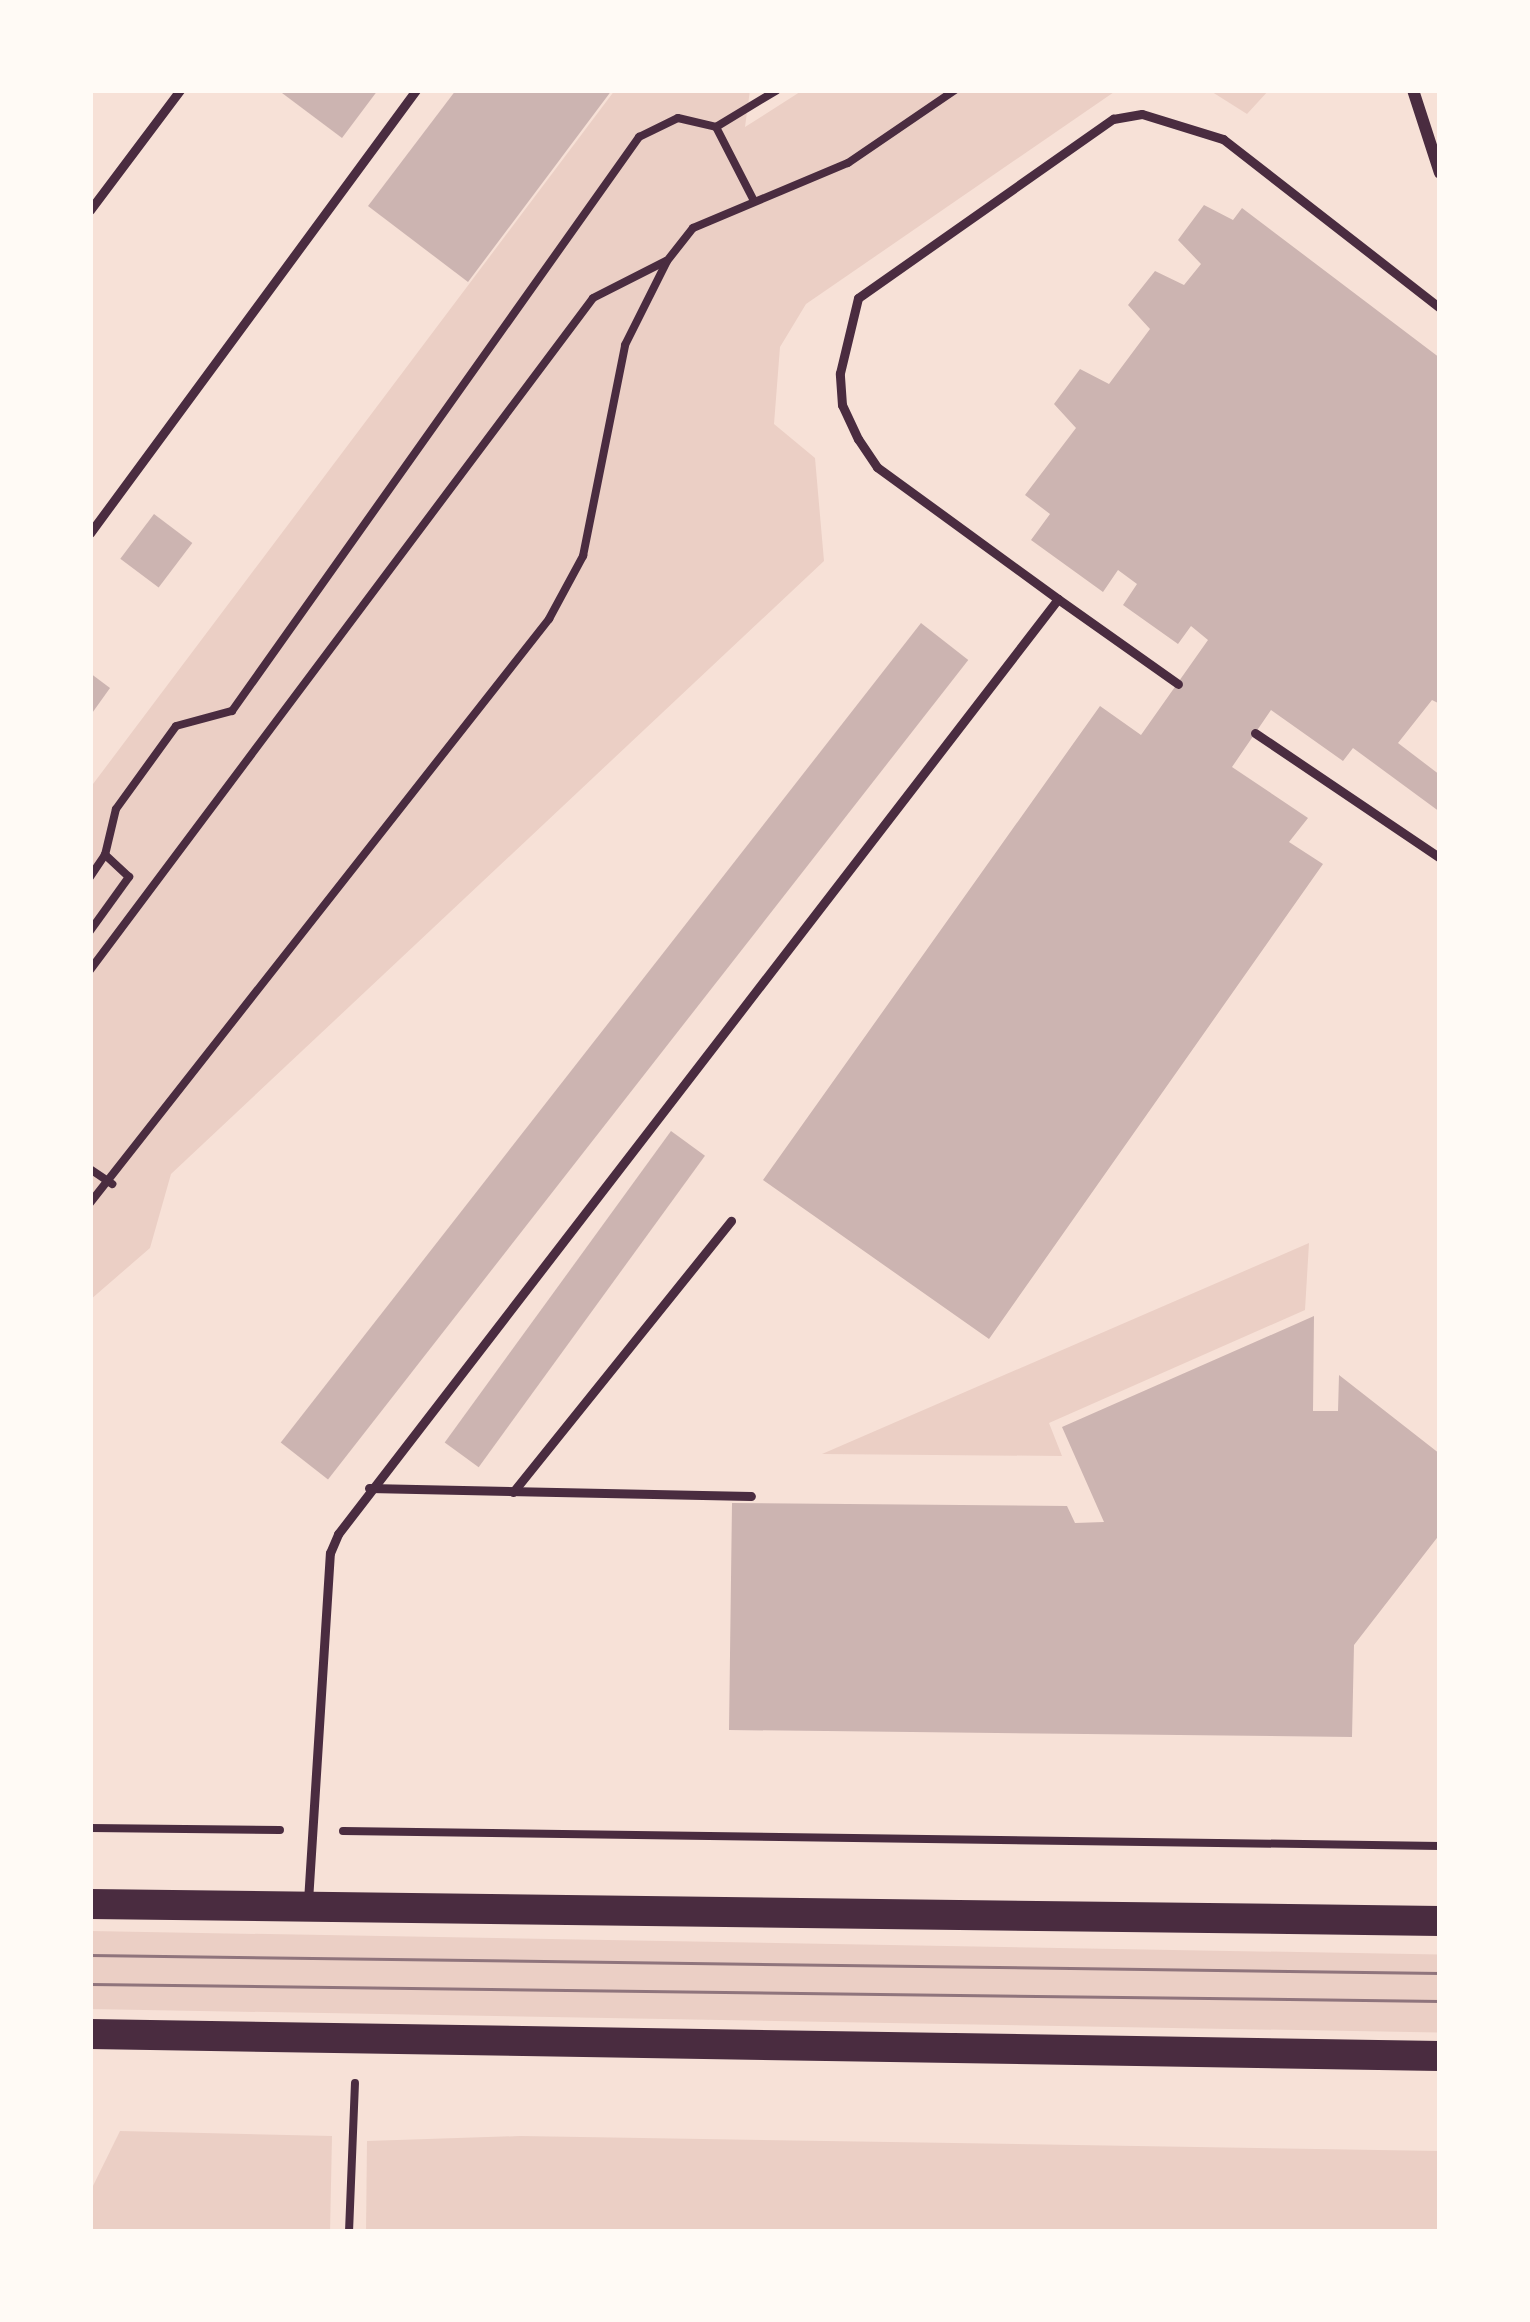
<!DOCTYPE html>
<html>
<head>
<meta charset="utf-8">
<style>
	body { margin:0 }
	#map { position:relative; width:1530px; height:2322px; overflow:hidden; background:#f7e1d7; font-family:"Public Sans",sans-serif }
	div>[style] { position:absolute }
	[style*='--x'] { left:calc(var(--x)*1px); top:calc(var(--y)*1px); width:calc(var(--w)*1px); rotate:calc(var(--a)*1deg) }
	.green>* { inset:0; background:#ebcfc5; transform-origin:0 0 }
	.building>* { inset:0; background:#ccb4b1; transform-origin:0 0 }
	.path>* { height:8px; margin:-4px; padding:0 4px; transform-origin:4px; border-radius:4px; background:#4a2c40 }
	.service>* { height:9px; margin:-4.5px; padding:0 4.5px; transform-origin:4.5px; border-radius:4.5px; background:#4a2c40 }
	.minor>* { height:12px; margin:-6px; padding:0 6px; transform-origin:6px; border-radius:6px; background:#4a2c40 }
	.primary>* { height:30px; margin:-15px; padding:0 15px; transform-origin:15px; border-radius:15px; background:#4a2c40 }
	.tram>* { height:3px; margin:-1.5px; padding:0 1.5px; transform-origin:1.5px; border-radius:1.5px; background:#8f747c }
	span { translate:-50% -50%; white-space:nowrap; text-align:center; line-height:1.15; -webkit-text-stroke:9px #fffaf5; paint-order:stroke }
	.frame { position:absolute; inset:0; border:93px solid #fffaf5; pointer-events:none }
</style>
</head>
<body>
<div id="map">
	<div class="green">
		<i style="clip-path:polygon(615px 90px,750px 90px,745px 127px,803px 90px,1117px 90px,806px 304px,780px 347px,774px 424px,815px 458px,824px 561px,171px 1174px,150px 1248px,90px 1300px,90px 788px)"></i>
		<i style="clip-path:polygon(1209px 90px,1269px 90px,1247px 114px)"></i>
		<i style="clip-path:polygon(1309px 1243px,1305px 1310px,1049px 1423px,1062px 1456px,822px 1454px)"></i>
		<i style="left:90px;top:1931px;width:1350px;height:78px;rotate:1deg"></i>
		<i style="clip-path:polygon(120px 2131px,332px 2136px,330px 2232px,90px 2232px,90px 2192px)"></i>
		<i style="clip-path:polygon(520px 2136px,1440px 2151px,1440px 2232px,366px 2232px,367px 2141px)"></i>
	</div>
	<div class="building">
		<i style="clip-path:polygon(278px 90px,378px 90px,342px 138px)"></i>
		<i style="clip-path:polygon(456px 90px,612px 90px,468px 282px,368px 206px)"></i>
		<i style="clip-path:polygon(1204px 205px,1233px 220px,1242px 208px,1440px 358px,1440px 704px,1432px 700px,1398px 743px,1440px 775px,1440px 812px,1353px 748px,1343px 761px,1271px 710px,1232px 767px,1308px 818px,1289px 842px,1323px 864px,989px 1339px,763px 1180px,1100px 706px,1141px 735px,1208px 640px,1191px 626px,1178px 644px,1123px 605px,1137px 584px,1118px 570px,1103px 592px,1031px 540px,1050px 514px,1025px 495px,1076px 428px,1054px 404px,1080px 369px,1109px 384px,1150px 329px,1128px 305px,1155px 271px,1184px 285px,1201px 264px,1178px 240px)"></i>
		<i style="left:154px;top:514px;width:48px;height:56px;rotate:37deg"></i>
		<i style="left:921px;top:623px;width:60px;height:1040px;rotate:38deg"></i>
		<i style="clip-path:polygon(90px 673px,110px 688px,90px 716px)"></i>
		<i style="left:671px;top:1131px;width:42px;height:385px;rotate:36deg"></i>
		<i style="clip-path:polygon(1314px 1316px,1313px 1411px,1338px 1411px,1339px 1375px,1440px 1454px,1440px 1534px,1354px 1645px,1352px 1737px,729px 1730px,732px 1503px,1067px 1506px,1075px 1523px,1104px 1522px,1062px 1427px)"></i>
	</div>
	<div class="path">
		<i style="--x:716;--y:127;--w:71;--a:-31.2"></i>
		<i style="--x:90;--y:877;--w:27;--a:-56"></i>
		<i style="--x:105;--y:855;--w:47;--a:-76.6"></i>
		<i style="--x:116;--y:809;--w:102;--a:-54.1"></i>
		<i style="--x:176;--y:726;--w:58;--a:-15"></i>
		<i style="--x:232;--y:711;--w:704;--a:-54.66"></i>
		<i style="--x:639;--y:137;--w:43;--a:-26"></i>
		<i style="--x:678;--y:118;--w:39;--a:13"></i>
		<i style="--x:716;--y:127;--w:81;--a:62.8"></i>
		<i style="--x:90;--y:931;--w:67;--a:-54.2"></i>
		<i style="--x:129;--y:877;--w:33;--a:-137"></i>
		<i style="--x:90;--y:970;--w:839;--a:-53.18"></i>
		<i style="--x:593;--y:298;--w:82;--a:-26.9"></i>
		<i style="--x:90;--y:1169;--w:27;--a:34"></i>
		<i style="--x:90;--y:1203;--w:743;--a:-51.83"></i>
		<i style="--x:549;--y:619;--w:72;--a:-61.6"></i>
		<i style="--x:583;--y:556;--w:215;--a:-78.7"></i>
		<i style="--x:625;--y:345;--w:94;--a:-63.4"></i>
		<i style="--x:667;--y:261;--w:42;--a:-51.8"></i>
		<i style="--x:693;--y:228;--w:168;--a:-22.8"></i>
		<i style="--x:848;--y:163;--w:130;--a:-34.3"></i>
		<i style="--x:90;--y:1828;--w:190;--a:0.6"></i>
		<i style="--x:343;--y:1831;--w:1097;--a:0.78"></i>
		<i style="--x:349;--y:2232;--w:149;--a:-87.7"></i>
	</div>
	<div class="service">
		<i style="--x:90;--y:210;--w:150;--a:-53.1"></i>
		<i style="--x:90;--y:533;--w:550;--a:-53.65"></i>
		<i style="--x:1058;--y:599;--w:147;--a:35.3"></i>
		<i style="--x:1255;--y:733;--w:223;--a:34"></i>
		<i style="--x:369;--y:1488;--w:382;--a:1.2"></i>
		<i style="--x:513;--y:1492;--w:348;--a:-51.2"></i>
		<i style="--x:308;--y:1901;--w:349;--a:-86.4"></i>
		<i style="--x:330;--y:1553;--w:21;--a:-67"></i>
		<i style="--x:338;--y:1534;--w:1180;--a:-52.4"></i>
		<i style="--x:1058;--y:599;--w:224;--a:-143.9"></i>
		<i style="--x:877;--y:467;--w:34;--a:-124"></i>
		<i style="--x:858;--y:439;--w:38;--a:-115"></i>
		<i style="--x:842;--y:405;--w:32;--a:-94"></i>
		<i style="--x:840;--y:373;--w:77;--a:-76.5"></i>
		<i style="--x:858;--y:298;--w:312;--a:-35.1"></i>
		<i style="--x:1113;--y:119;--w:29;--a:-10"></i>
		<i style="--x:1142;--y:114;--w:85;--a:17.2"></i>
		<i style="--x:1223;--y:139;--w:275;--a:37.9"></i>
	</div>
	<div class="minor">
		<i style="--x:1413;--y:90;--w:87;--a:72"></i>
	</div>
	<div class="primary">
		<i style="--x:90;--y:1904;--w:1350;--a:0.72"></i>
		<i style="--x:90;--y:2034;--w:1350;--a:0.93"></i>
	</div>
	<div class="tram">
		<i style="--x:90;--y:1955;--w:1350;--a:0.76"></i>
		<i style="--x:90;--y:1984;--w:1350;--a:0.72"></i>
	</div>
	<div class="frame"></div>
</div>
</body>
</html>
